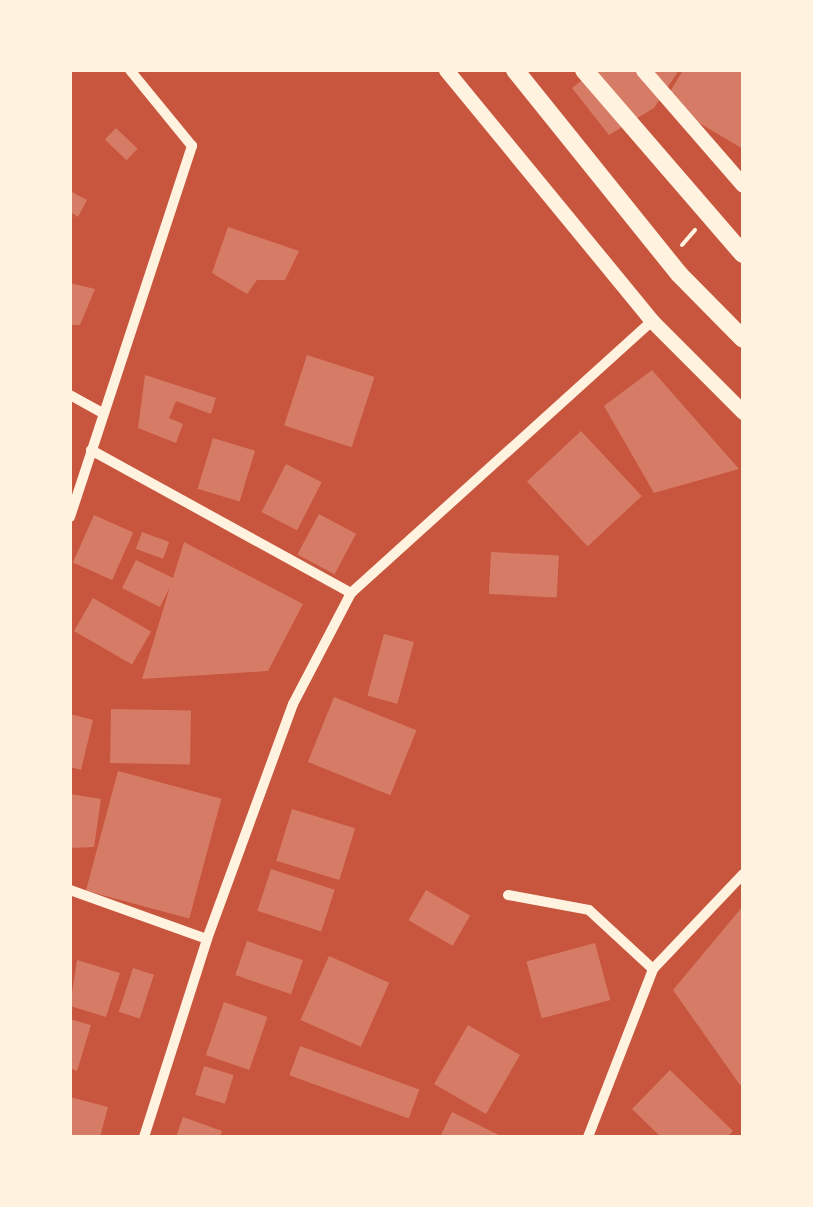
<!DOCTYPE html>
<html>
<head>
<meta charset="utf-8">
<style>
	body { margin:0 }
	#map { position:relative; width:813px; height:1207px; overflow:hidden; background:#c8553d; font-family:Ubuntu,sans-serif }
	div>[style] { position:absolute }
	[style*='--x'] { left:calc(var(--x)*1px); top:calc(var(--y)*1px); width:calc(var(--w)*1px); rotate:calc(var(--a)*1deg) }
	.building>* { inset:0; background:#d67c66; transform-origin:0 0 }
	.path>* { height:4px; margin:-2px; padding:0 2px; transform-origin:2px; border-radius:2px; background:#fff3e0 }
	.minor>* { height:10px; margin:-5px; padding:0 5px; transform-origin:5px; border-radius:5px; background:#fff3e0 }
	.primary>* { height:15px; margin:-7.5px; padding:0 7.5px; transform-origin:7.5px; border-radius:7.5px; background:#fff3e0 }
	.trunk>* { height:18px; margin:-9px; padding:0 9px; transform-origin:9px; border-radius:9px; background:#fff3e0 }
	span { translate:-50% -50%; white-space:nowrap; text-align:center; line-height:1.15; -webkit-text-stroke:10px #fff3e0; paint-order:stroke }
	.frame { position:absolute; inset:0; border:72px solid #fff3e0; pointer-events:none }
</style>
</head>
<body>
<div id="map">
	<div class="building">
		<i style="clip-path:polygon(595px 70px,679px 70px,654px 108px,609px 135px,572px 88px)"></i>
		<i style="clip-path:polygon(683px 70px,743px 70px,743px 149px,664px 102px)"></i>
		<i style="left:116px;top:128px;width:30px;height:16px;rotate:44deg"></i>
		<i style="clip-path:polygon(70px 191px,87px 200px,78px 217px,70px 212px)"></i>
		<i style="clip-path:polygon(228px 227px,299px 251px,285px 280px,257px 280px,247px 294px,212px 273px)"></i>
		<i style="clip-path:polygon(70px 283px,95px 289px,80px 325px,70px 325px)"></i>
		<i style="left:307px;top:355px;width:71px;height:74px;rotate:18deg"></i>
		<i style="clip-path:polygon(652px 370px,739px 469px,654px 493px,604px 406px)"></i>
		<i style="clip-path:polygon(145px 375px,216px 398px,211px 414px,176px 401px,169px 418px,183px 424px,176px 443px,138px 428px)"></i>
		<i style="left:581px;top:431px;width:89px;height:74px;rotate:47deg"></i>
		<i style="left:213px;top:438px;width:44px;height:53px;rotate:17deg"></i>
		<i style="left:286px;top:464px;width:40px;height:54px;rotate:27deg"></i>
		<i style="left:319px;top:514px;width:42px;height:46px;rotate:28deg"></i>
		<i style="left:94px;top:515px;width:43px;height:52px;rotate:24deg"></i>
		<i style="left:142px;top:532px;width:29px;height:18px;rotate:20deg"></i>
		<i style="clip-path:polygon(184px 542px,303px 604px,268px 671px,142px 679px,170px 587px,160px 607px,122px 588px,136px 560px,173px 578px)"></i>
		<i style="left:491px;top:552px;width:68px;height:42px;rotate:3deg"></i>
		<i style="left:93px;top:598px;width:67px;height:38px;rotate:30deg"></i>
		<i style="left:384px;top:634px;width:31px;height:64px;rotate:15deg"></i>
		<i style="left:334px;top:697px;width:89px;height:70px;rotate:22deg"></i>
		<i style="left:111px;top:709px;width:80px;height:54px;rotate:1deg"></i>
		<i style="clip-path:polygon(70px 714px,93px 720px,81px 770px,70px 767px)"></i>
		<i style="left:118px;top:771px;width:107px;height:124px;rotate:15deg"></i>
		<i style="clip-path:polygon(70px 794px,101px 799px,94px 847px,70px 848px)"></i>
		<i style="left:292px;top:809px;width:66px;height:54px;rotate:17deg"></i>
		<i style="left:271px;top:869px;width:67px;height:44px;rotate:18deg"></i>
		<i style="left:426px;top:890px;width:51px;height:35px;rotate:30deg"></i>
		<i style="clip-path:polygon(743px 906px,743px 1085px,740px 1085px,673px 990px)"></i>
		<i style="left:247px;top:941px;width:59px;height:36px;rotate:19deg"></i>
		<i style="left:595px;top:943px;width:59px;height:71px;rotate:75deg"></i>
		<i style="left:329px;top:956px;width:66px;height:70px;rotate:24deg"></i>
		<i style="clip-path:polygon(77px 960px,120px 973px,106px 1017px,70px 1006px)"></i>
		<i style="left:133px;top:968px;width:22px;height:46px;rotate:18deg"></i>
		<i style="left:224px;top:1002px;width:46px;height:56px;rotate:19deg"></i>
		<i style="clip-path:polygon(70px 1019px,91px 1025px,77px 1071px,70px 1068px)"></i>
		<i style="left:468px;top:1025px;width:60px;height:68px;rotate:30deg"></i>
		<i style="left:300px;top:1046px;width:127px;height:31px;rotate:20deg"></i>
		<i style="left:204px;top:1066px;width:31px;height:30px;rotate:17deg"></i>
		<i style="clip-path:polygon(670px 1070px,733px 1131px,727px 1137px,661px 1137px,632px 1109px)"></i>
		<i style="clip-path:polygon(70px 1097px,108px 1107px,100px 1137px,70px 1137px)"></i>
		<i style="clip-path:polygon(452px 1112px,503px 1137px,440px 1137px)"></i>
		<i style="clip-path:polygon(183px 1117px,222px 1131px,220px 1137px,176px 1137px)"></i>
	</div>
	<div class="path">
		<i style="--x:682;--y:245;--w:20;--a:-49"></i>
	</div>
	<div class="minor">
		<i style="--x:70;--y:395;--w:37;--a:29"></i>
		<i style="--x:91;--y:450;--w:297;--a:28.8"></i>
		<i style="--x:70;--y:517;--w:391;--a:-71.8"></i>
		<i style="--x:192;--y:146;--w:98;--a:-129.2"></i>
		<i style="--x:70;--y:890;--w:145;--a:19.7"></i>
		<i style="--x:508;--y:895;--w:82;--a:10.5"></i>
		<i style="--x:589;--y:910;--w:87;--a:42.7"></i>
		<i style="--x:144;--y:1137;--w:208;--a:-72.3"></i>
		<i style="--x:207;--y:939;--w:250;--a:-69.9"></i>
		<i style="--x:293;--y:704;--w:125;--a:-62.4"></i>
		<i style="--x:351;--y:593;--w:406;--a:-42.1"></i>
		<i style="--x:588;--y:1137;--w:180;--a:-68.8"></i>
		<i style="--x:653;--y:969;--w:131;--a:-46.5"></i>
	</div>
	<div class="primary">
		<i style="--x:446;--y:70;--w:325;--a:50.6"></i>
		<i style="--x:652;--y:321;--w:129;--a:45"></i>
		<i style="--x:643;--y:70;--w:152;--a:49"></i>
	</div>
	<div class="trunk">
		<i style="--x:515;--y:70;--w:262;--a:51.2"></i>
		<i style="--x:679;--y:274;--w:91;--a:45.4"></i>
		<i style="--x:584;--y:70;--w:243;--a:49.2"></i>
	</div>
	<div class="frame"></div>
</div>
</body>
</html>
